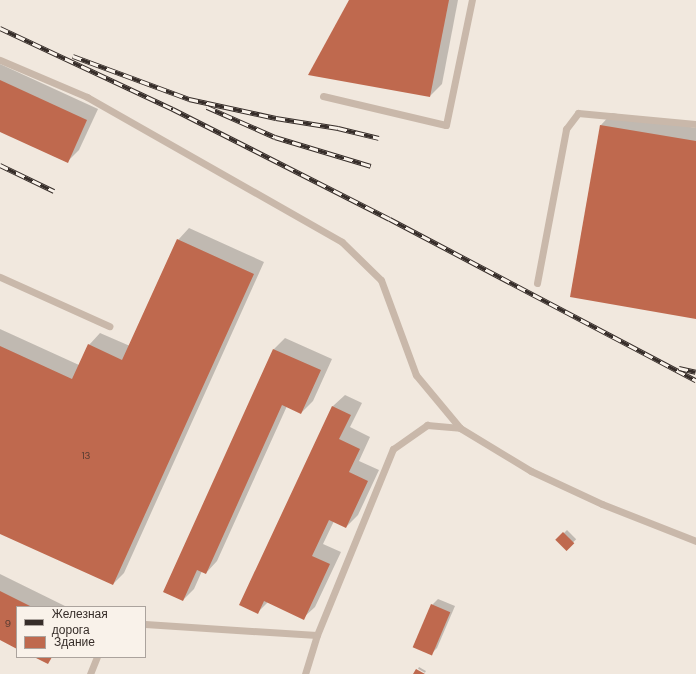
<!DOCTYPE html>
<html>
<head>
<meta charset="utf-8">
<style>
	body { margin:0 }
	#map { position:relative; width:696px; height:674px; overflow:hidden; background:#f1e8de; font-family:"DM Sans",sans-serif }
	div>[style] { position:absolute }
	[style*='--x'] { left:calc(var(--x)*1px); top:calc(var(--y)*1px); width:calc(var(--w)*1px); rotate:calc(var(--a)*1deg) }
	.shadow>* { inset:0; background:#0003; transform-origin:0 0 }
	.building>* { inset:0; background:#bf694e; transform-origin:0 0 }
	.service>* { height:7px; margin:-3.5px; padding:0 3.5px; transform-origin:3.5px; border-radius:3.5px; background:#c9b8aa }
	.rail>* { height:4.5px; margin-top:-2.25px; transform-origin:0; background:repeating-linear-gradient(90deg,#f9f2ea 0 9px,#362d29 0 18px); box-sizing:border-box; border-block:1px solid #362d29 }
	span { translate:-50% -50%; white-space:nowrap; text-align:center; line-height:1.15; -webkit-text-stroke:3px #f9f2ea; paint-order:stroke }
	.number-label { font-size:10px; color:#583c32 }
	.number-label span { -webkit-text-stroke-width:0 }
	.legend { position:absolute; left:16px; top:606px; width:130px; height:52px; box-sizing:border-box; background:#f9f2ea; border:1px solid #aba39d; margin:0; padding:5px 7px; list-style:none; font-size:12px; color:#362d29 }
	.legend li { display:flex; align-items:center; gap:8px; height:20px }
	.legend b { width:20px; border:1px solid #aba39d }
</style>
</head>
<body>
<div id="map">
	<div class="shadow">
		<i style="clip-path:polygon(350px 0,458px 0,442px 84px,430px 96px)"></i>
		<i style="clip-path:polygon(0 64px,98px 109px,79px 150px,67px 162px,0 131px)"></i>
		<i style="clip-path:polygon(612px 113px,696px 128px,696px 318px,571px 296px,601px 125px)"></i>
		<i style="clip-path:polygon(189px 228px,264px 262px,124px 573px,113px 584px,0 533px,0 329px,79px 365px,89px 345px,100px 333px,130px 346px,178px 240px)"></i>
		<i style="clip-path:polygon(285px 338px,332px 359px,313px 401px,301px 413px,287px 406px,217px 561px,206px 573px,202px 571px,194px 589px,183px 600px,164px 592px,274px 349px)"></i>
		<i style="clip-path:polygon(345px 395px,362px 403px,350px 427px,370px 437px,359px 461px,379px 470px,358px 515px,346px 527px,334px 521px,323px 544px,341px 552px,315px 607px,303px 618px,268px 602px,257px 613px,241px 605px,333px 406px)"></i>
		<i style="left:567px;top:530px;width:13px;height:13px;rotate:45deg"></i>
		<i style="clip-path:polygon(0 574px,67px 607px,17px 607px,17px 647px,0 639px)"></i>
		<i style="clip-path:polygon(438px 599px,455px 606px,437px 648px,431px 654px,432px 605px)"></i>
		<i style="left:419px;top:667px;width:8px;height:2px;rotate:30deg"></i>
	</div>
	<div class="building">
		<i style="clip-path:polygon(349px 0,449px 0,430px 97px,308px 75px)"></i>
		<i style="clip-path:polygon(0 80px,87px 120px,68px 163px,0 132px)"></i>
		<i style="clip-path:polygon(600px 125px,696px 141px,696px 319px,570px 297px)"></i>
		<i style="clip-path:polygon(177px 239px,254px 274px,113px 585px,0 534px,0 346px,72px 379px,88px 344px,122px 360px)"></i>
		<i style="clip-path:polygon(273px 349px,321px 370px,301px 414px,282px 405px,206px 574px,197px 570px,183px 601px,163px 592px)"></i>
		<i style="clip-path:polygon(332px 406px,351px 415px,339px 439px,360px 449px,349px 472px,368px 481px,346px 528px,329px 520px,312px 556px,330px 564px,304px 620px,264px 601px,258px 614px,239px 605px)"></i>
		<i style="left:563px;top:532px;width:16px;height:11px;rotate:45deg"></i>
		<i style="clip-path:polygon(0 591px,32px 607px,17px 607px,17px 649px,0 640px)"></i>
		<i style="left:431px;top:604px;width:21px;height:47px;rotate:23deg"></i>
		<i style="clip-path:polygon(34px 657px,52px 657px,48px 664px)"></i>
		<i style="clip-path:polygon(416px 669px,425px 674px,413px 674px)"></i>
	</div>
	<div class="service">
		<i style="--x:0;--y:60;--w:95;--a:23"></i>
		<i style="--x:87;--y:97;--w:293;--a:29.6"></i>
		<i style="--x:342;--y:242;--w:54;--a:44.3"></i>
		<i style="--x:381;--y:280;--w:101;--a:69.8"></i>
		<i style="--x:416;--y:375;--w:69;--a:50.3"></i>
		<i style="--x:460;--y:428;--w:83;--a:31.2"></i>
		<i style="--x:531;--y:471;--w:78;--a:24.9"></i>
		<i style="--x:602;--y:504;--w:101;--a:21.5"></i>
		<i style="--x:323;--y:96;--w:126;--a:13.3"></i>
		<i style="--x:446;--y:125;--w:128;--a:-78.3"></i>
		<i style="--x:0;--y:277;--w:120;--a:24.2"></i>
		<i style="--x:537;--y:283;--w:157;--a:-79.3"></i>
		<i style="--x:566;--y:129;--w:20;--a:-53"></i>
		<i style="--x:578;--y:113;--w:119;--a:5.3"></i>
		<i style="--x:145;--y:624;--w:172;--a:3.7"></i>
		<i style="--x:90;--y:674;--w:18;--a:-68"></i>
		<i style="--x:305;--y:674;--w:41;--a:-72.9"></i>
		<i style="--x:317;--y:635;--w:201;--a:-67.8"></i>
		<i style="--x:393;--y:449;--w:42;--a:-35.2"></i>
		<i style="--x:427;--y:425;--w:33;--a:5"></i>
	</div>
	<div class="rail">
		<i style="--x:0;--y:28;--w:191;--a:25.1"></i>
		<i style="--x:173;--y:109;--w:243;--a:26.9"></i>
		<i style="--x:390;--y:219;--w:346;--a:27.8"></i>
		<i style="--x:73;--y:56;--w:124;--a:20.3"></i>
		<i style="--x:189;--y:99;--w:89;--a:12.3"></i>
		<i style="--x:276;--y:118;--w:63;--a:9.2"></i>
		<i style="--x:338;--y:128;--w:42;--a:13.7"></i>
		<i style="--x:207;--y:107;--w:74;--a:23.8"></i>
		<i style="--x:275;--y:137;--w:100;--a:16.8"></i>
		<i style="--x:0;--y:165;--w:60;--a:25.7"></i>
		<i style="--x:679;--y:368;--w:17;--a:13"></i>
	</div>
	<div class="number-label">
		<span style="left:86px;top:456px">13</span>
		<span style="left:8px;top:624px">9</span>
	</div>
	<ul class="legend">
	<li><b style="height:5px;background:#362d29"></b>Железная дорога</li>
	<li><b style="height:11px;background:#bf694e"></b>Здание</li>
	</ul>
</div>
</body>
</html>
